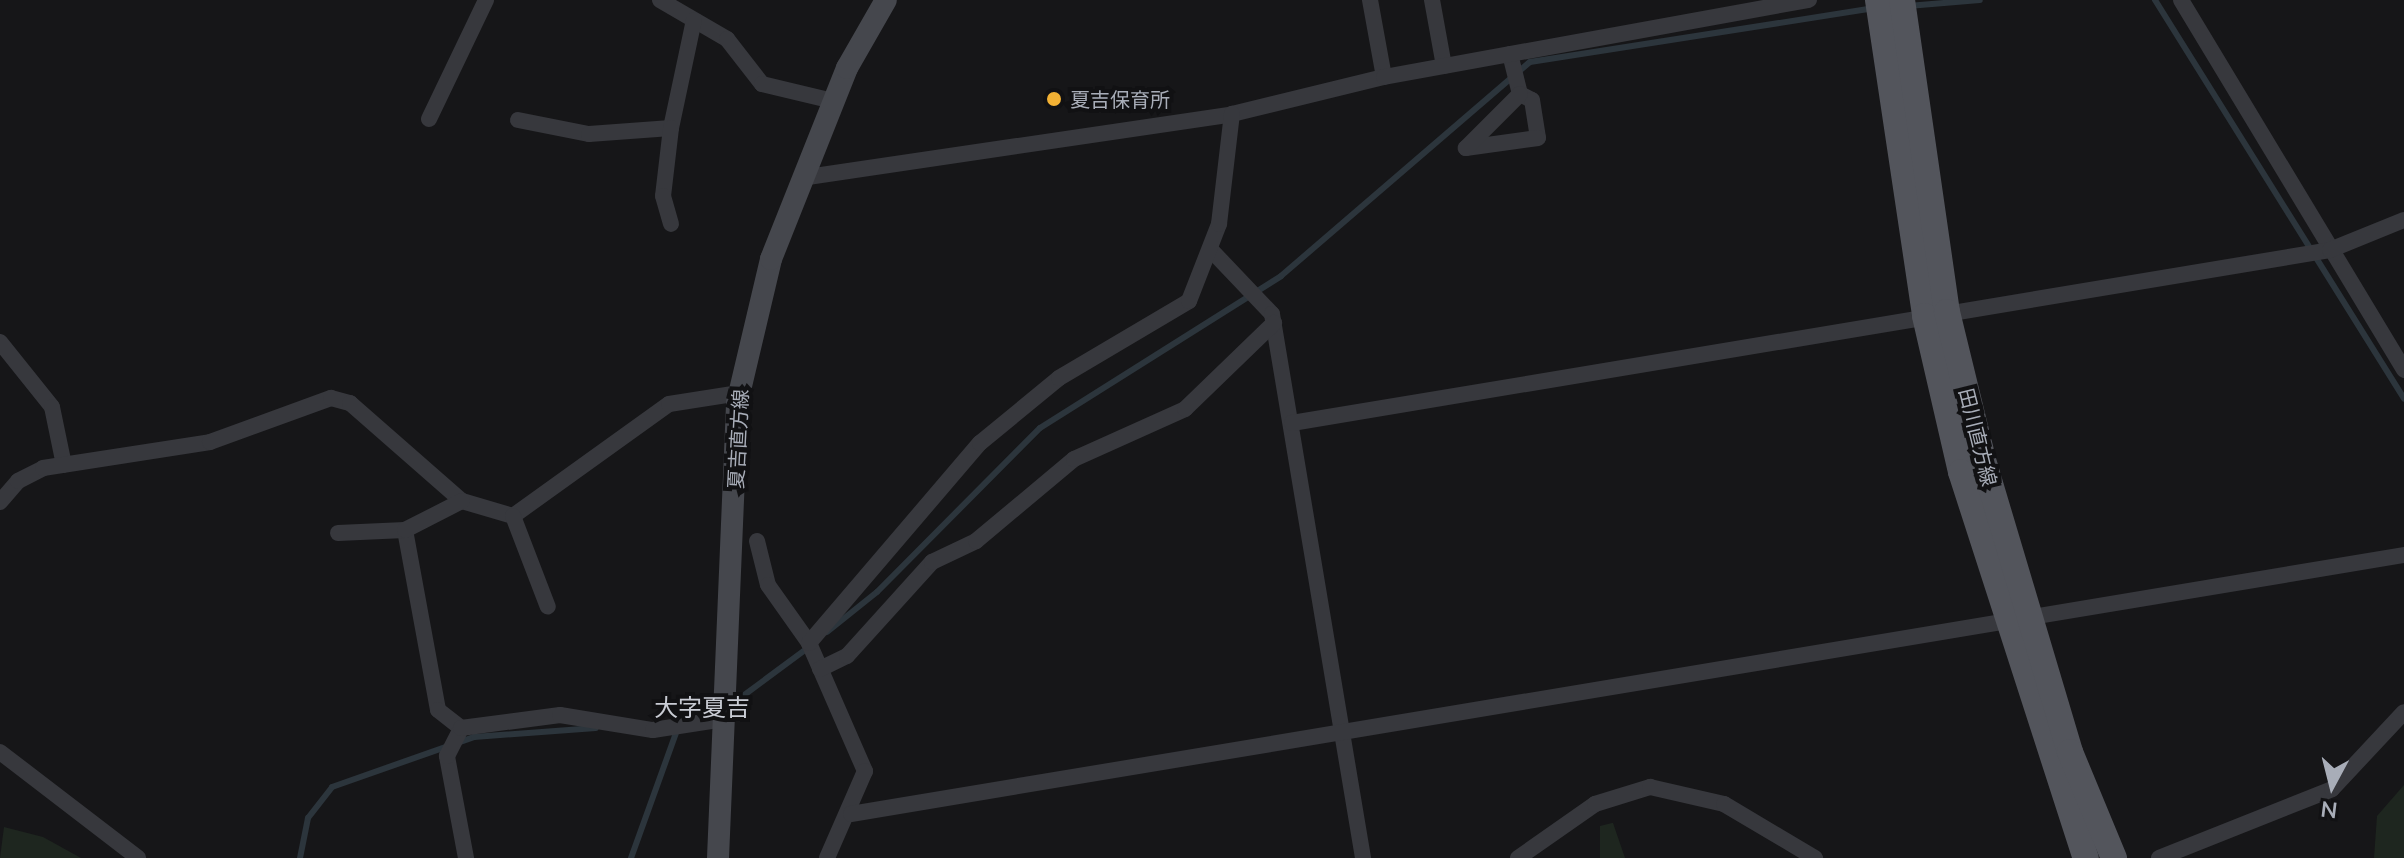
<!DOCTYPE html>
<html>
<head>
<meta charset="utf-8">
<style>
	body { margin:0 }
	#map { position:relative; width:2404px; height:858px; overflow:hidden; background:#161618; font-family:Mulish,"Noto Sans JP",sans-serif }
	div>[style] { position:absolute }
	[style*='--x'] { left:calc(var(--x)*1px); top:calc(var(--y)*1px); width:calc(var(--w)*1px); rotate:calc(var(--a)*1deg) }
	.green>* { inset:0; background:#1e261f }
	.stream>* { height:6px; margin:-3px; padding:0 3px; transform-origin:3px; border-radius:3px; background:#2c353c }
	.minor>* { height:16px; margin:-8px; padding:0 8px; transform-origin:8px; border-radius:8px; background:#37383d }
	.secondary>* { height:22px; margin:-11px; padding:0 11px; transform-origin:11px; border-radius:11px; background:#45474d }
	.primary>* { height:26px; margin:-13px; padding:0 13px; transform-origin:13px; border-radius:13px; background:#53555c }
	.dots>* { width:22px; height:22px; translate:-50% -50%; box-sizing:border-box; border:4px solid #111113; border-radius:50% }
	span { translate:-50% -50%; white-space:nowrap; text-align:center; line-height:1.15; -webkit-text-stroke:8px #111113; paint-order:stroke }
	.poi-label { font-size:20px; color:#a8adb8 }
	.left { translate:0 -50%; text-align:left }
	.street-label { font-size:20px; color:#a8adb8 }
	.quarter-label { font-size:24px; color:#c9ccd4 }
	.north { position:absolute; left:2292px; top:746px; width:80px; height:80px; -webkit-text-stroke:6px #111113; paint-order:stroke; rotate:187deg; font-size:22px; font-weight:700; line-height:32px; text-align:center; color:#a8adb8 }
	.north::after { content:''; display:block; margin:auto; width:28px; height:36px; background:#a8adb8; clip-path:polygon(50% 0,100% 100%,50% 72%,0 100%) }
</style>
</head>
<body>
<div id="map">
	<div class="green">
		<i style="clip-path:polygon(2404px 785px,2404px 858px,2374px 858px,2377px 816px)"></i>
		<i style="clip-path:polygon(1612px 823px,1613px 823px,1625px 858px,1600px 858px,1600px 826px)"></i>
		<i style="clip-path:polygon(4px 827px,43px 837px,81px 858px,0 858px)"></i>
	</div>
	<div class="stream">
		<i style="--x:2155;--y:0;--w:470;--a:58"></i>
		<i style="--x:1908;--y:6;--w:72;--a:-4.8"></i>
		<i style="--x:827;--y:632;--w:64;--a:-38.7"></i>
		<i style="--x:877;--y:592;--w:231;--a:-45.2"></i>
		<i style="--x:1040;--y:428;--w:285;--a:-32.2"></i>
		<i style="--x:1281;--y:276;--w:328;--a:-40.7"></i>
		<i style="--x:1530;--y:62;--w:347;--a:-8.9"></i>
		<i style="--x:728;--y:707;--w:101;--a:-36.5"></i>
		<i style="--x:300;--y:858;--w:41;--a:-78.7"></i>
		<i style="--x:308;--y:818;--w:39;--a:-52"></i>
		<i style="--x:332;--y:787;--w:151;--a:-19.4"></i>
		<i style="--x:474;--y:737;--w:122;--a:-4.2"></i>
		<i style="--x:631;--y:858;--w:136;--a:-70.2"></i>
	</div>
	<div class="minor">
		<i style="--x:660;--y:0;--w:78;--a:30.2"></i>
		<i style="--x:727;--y:39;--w:57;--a:52.1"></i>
		<i style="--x:762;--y:84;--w:73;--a:13.5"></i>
		<i style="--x:1370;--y:0;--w:78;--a:79.7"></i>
		<i style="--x:1432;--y:0;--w:67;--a:79.7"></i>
		<i style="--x:2181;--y:0;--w:432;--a:58.9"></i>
		<i style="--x:1510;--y:54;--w:41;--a:76"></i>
		<i style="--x:1520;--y:94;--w:13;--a:27"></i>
		<i style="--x:1532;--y:100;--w:38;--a:81"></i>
		<i style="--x:1538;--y:138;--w:73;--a:172.1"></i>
		<i style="--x:1466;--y:148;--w:76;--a:-45"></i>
		<i style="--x:429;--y:119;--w:132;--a:-64.4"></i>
		<i style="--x:518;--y:120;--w:72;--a:11.2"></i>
		<i style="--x:589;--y:134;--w:82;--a:-4.2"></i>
		<i style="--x:671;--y:128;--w:110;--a:-78"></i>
		<i style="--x:671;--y:128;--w:68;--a:96.7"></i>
		<i style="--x:663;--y:196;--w:29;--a:74"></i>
		<i style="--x:801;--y:178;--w:436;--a:-8.4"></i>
		<i style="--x:1232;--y:114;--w:156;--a:-13.7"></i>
		<i style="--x:1384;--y:77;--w:432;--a:-10.3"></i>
		<i style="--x:1212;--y:251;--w:87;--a:46.4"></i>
		<i style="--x:1272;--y:314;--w:552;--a:80.5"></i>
		<i style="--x:0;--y:342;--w:83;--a:51.3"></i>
		<i style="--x:52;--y:407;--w:59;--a:78.3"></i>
		<i style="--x:1292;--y:423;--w:1052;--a:-9.46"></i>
		<i style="--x:2330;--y:250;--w:80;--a:-22.1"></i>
		<i style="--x:0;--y:502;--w:28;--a:-49"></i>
		<i style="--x:18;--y:481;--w:28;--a:-27"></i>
		<i style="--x:43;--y:468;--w:169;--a:-8.8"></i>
		<i style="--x:210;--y:442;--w:129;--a:-20"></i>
		<i style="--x:331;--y:398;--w:20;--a:15"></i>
		<i style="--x:350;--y:403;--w:149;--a:41.2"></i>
		<i style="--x:462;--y:501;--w:53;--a:16.4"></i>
		<i style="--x:513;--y:516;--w:192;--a:-35.7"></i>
		<i style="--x:669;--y:404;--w:71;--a:-8.9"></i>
		<i style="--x:513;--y:516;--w:97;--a:69"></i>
		<i style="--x:405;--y:530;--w:183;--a:79.6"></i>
		<i style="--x:438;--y:710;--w:29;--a:38"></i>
		<i style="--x:338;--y:533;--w:67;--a:-2.6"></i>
		<i style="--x:405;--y:530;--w:64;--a:-27"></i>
		<i style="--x:757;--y:541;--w:45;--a:76"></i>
		<i style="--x:768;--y:585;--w:71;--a:54.7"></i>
		<i style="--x:809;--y:643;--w:140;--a:66.4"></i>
		<i style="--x:865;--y:771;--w:95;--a:113.6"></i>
		<i style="--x:809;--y:643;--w:263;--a:-49.5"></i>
		<i style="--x:980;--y:443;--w:102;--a:-39.4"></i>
		<i style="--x:1059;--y:378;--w:151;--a:-30.6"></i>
		<i style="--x:1189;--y:301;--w:83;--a:-68.7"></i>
		<i style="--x:1219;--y:224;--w:111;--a:-83.3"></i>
		<i style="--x:820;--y:669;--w:30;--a:-26"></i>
		<i style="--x:847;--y:656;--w:127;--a:-47.9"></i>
		<i style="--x:932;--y:562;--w:49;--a:-25.5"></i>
		<i style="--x:976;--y:541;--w:128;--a:-39.9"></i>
		<i style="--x:1074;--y:459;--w:122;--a:-24.2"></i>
		<i style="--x:1185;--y:409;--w:124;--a:-44"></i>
		<i style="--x:0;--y:752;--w:174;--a:37.5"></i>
		<i style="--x:851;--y:814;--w:1574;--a:-9.47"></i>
		<i style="--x:466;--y:858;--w:104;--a:-100.6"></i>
		<i style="--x:447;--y:756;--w:31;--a:-63"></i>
		<i style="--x:461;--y:728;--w:100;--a:-7.5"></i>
		<i style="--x:560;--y:715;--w:94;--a:9.2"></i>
		<i style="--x:653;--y:730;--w:72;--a:-8.8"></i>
		<i style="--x:1518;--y:858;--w:94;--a:-35"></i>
		<i style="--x:1595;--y:804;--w:58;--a:-17.2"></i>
		<i style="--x:1650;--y:787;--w:76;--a:12.9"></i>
		<i style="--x:1724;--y:804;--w:106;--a:30.7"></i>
		<i style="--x:2159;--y:858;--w:186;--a:-21.7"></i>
		<i style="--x:2332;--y:789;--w:105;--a:-46.9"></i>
	</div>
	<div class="secondary">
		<i style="--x:718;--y:858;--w:455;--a:-87.6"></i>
		<i style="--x:737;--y:403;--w:148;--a:-76.7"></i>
		<i style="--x:771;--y:259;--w:206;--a:-68.3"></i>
		<i style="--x:847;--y:68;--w:78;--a:-60.2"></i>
	</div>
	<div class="primary">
		<i style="--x:1878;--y:0;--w:319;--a:81.5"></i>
		<i style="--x:1925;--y:316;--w:160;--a:77"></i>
		<i style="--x:1961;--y:472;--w:406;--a:72.1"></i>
		<i style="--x:1902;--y:0;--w:315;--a:81.8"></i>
		<i style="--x:1947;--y:312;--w:152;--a:76.3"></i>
		<i style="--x:1983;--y:460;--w:305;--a:73.4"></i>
		<i style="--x:2070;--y:752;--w:115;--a:67.5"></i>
	</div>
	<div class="dots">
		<i style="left:1054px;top:99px;background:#f2b134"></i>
	</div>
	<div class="poi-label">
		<span class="left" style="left:1070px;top:99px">夏吉保育所</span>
	</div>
	<div class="street-label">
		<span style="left:1978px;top:437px;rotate:76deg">田川直方線</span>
		<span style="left:738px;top:439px;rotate:-87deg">夏吉直方線</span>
	</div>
	<div class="quarter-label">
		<span style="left:702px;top:708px">大字夏吉</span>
	</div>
	<div class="north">N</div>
</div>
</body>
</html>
